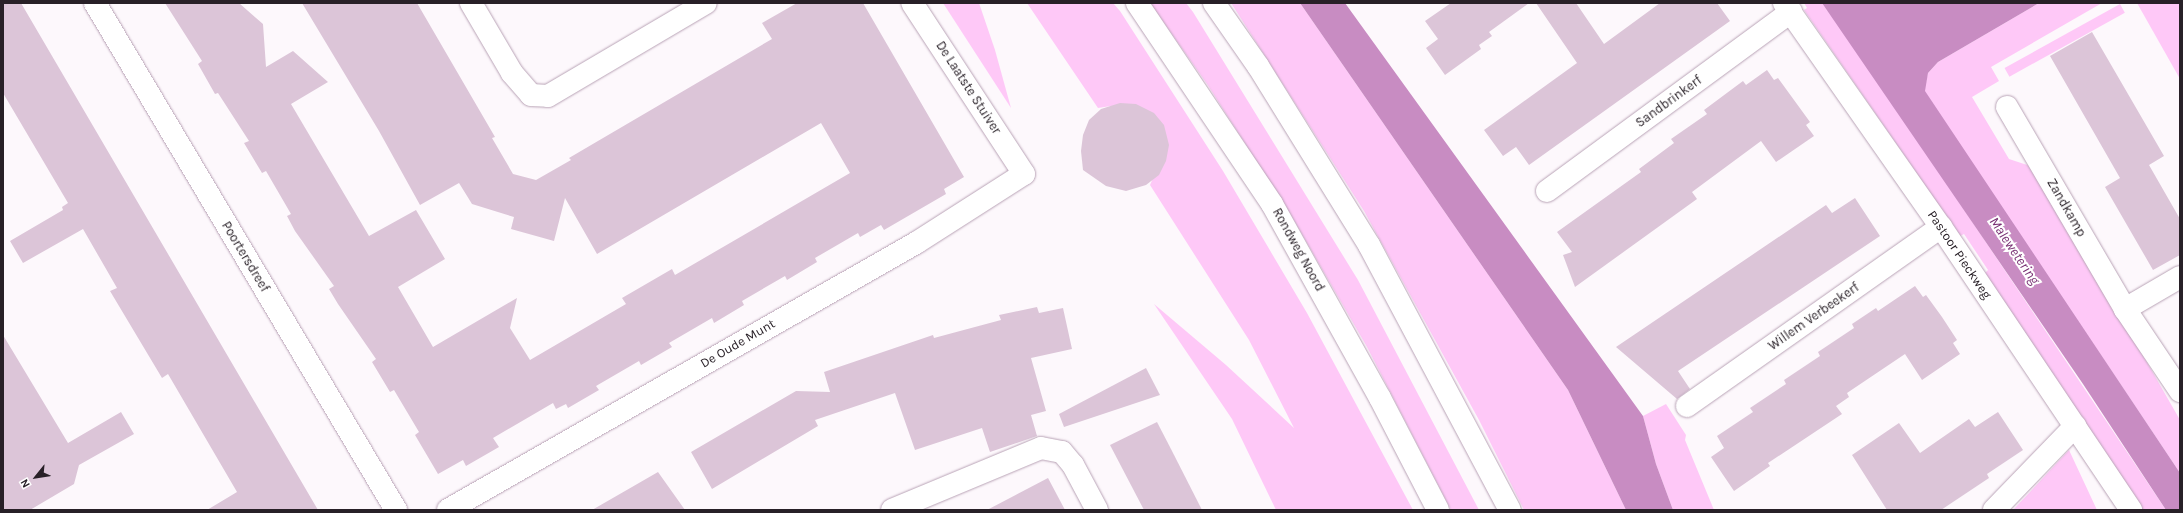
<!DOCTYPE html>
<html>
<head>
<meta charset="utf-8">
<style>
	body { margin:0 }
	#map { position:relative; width:2183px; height:513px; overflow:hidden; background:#fdf8fc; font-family:Karla,sans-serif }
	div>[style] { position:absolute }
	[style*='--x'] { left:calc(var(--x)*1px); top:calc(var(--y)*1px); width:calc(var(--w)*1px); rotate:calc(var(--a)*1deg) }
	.green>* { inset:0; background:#fec8f7; transform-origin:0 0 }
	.water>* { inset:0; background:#c88cc2 }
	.building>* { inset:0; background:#dcc5d8 }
	.roads { filter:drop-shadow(0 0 1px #b9a3b6) drop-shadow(0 0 1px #b9a3b6) }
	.minor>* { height:22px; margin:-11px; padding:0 11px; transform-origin:11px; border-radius:11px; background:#fff }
	.major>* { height:22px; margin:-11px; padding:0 11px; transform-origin:11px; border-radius:11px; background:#fff }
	span { translate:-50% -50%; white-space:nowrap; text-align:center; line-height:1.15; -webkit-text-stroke:4px #fff; paint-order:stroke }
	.street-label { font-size:13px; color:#282027 }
	.water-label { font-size:14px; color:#783073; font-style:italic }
	.frame { position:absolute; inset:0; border:4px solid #282027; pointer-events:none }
	.north { position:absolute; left:16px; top:457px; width:40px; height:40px; -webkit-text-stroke:3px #fff; paint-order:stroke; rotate:240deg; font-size:11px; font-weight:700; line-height:16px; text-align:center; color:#282027 }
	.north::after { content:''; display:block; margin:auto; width:14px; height:18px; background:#282027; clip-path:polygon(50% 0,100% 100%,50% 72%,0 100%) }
</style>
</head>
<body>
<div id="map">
	<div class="green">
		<i style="clip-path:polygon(943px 3px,979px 3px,995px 50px,1011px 108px)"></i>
		<i style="clip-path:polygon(1027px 3px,1113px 3px,1120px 11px,1223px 171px,1307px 313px,1413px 510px,1276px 510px,1232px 419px,1154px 304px,1226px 365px,1294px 428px,1249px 340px,1150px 185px,1157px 169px,1111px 106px,1098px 108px)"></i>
		<i style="clip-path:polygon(1150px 3px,1186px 3px,1193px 12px,1358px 280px,1479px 510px,1451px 510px,1367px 347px,1292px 217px,1207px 84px)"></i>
		<i style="clip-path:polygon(1231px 3px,1300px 3px,1568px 390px,1626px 510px,1524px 510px,1479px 420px,1364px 211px)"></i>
		<i style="clip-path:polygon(1804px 3px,1822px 3px,1860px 55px,2166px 510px,2143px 510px,1985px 273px,1988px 270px,1964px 234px,1960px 236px,1804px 10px,1807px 8px)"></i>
		<i style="clip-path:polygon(2039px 3px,2102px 3px,1991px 67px,1999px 81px,1972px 97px,2009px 159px,2036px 168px,2180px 420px,2180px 473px,1924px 91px,1928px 73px,1938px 62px)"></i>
		<i style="clip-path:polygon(2137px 3px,2180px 3px,2180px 79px)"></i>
		<i style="left:2120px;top:4px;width:10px;height:132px;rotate:61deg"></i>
		<i style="clip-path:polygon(1666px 404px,1686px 435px,1685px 440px,1714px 510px,1673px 510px,1656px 464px,1643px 416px)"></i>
		<i style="clip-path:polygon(2069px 450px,2097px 510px,2013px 510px,2029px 493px)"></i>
	</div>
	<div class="water">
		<i style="clip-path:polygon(1300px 3px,1345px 3px,1643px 416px,1656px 464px,1673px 510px,1626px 510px,1568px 390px)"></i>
		<i style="clip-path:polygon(1822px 3px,2039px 3px,1938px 62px,1928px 73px,1925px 91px,2180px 473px,2180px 510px,2166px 510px,2083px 384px)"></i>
	</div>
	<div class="building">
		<i style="clip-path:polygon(3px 3px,21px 3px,318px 510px,207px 510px,237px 492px,168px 374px,162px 378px,110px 291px,117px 288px,83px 229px,23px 263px,10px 241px,63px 210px,62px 207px,68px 203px,3px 93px)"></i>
		<i style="clip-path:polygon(165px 3px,239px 3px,263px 24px,266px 67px,293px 51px,328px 82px,291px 104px,369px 236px,416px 210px,445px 259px,398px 287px,433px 347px,517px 298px,510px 328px,530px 360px,626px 304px,622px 298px,672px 269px,675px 275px,850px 173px,821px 123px,597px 254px,565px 198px,554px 241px,511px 229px,514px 217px,472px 204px,459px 183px,420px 205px,379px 131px,302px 3px,417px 3px,495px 137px,492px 138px,513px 174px,536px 180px,571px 160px,569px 158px,586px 148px,772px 39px,762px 23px,797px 3px,863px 3px,964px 177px,944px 189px,946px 194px,884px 230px,881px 225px,860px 237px,858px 233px,815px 258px,817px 262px,787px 280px,785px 276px,742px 301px,744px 305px,714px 323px,712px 318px,669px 343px,672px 347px,641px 365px,639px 361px,596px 386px,599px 390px,568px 408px,566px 404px,556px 409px,553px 403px,493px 438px,499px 447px,466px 466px,463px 460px,438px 474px,415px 435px,419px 432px,394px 390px,390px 392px,372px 362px,376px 359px,338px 304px,329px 289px,334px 286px,295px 231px,287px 216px,291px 214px,266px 171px,262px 173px,244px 143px,249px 141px,218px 93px,215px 94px,198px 64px,202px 61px)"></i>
		<i style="clip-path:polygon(1451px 3px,1529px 3px,1489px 32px,1492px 36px,1479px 45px,1481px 49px,1445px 75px,1426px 48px,1438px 39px,1425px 21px)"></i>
		<i style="clip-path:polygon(1536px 3px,1576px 3px,1604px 44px,1660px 3px,1717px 3px,1730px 21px,1529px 165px,1516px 147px,1503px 156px,1484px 130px,1577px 63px)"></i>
		<i style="clip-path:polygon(2092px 32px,2164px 156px,2149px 165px,2180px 219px,2180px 255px,2153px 270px,2105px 187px,2120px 178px,2050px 56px)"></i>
		<i style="clip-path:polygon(1767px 70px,1774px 80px,1778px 78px,1810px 122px,1806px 125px,1814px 136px,1776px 162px,1761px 141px,1692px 192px,1697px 199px,1575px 287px,1563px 255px,1572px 252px,1557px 232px,1641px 172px,1639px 169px,1674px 143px,1671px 139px,1707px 114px,1704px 110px,1743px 81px,1746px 85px)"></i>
		<i style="clip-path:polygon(1120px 103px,1136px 104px,1154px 113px,1164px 125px,1169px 145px,1166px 161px,1159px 175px,1146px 185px,1126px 191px,1106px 186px,1083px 170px,1081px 151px,1083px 135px,1089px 120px,1101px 109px)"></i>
		<i style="clip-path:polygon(1855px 198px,1880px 236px,1678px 371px,1690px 389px,1677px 399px,1616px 347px,1826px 205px,1832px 213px)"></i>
		<i style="clip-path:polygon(1915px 286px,1923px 297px,1926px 295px,1942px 317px,1957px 340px,1953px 343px,1960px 354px,1922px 380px,1905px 354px,1847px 393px,1849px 397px,1836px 406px,1842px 414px,1768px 463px,1770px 466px,1734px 491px,1711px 457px,1724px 448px,1717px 436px,1753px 412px,1750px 408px,1786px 384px,1784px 380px,1820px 356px,1818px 352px,1854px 328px,1852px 324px,1876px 308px,1878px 311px)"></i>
		<i style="clip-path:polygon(1037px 307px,1039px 313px,1063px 308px,1072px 349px,1031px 358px,1046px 411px,1031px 415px,1037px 436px,990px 452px,982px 428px,915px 450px,895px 393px,815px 420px,818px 426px,712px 489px,691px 452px,796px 391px,830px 392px,824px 372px,933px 335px,934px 338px,1001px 320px,999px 315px)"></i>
		<i style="clip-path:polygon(3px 335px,68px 443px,121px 412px,134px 434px,79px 465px,74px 484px,30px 510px,3px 510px)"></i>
		<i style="clip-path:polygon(1146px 368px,1160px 395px,1064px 427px,1059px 414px)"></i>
		<i style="clip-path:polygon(1998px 412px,2023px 450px,1987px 474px,1989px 478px,1941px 510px,1887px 510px,1852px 455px,1899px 423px,1920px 453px,1969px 419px,1975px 427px)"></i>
		<i style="clip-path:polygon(1157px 422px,1172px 451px,1202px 510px,1144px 510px,1110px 445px)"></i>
		<i style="clip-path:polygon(658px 472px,685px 510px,592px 510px,632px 487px)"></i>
		<i style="clip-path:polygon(1048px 478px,1065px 510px,987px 510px)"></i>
	</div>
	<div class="roads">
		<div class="minor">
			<i style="--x:95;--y:3;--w:590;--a:59.3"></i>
			<i style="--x:471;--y:3;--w:81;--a:59.6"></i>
			<i style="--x:512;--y:73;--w:29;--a:49"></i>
			<i style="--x:531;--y:95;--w:17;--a:3"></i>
			<i style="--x:548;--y:96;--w:183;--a:-30.5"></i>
			<i style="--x:1784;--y:3;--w:274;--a:55"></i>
			<i style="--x:1941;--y:227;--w:341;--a:56.1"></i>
			<i style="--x:2007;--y:107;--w:234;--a:59.7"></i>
			<i style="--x:1547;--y:191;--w:303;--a:-36.3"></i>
			<i style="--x:2180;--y:277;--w:64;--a:149.8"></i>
			<i style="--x:2125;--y:309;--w:99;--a:56.1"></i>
			<i style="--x:1687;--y:406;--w:311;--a:-35.2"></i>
			<i style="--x:448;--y:510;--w:539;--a:-29.71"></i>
			<i style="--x:916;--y:243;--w:128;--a:-32.6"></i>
			<i style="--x:1024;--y:174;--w:204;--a:-123.2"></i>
			<i style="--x:892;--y:510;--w:161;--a:-22.6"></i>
			<i style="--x:1041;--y:448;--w:21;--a:11"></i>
			<i style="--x:1062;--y:452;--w:17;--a:50"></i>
			<i style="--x:1073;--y:465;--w:51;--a:61.9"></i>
			<i style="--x:1994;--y:510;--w:117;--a:-46"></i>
		</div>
		<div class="major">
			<i style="--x:1137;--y:3;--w:242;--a:56.1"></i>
			<i style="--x:1272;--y:204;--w:222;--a:60.9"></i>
			<i style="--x:1380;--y:398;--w:126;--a:62.6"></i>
			<i style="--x:1214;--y:3;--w:77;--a:55.1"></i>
			<i style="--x:1258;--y:66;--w:211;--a:58.2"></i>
			<i style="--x:1369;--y:245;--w:300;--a:62"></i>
		</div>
	</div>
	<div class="street-label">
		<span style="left:968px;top:88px;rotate:57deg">De Laatste Stuiver</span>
		<span style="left:1669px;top:102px;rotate:-36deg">Sandbrinkerf</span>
		<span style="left:2066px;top:208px;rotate:60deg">Zandkamp</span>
		<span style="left:1298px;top:250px;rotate:61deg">Rondweg Noord</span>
		<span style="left:1959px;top:255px;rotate:56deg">Pastoor Pieckweg</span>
		<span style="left:245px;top:257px;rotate:59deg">Poortersdreef</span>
		<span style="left:1814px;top:317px;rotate:-35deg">Willem Verbeekerf</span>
		<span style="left:738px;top:344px;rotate:-30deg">De Oude Munt</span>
	</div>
	<div class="water-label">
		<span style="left:2014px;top:251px;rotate:56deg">Malewetering</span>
	</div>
	<div class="frame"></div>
	<div class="north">N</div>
</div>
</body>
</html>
